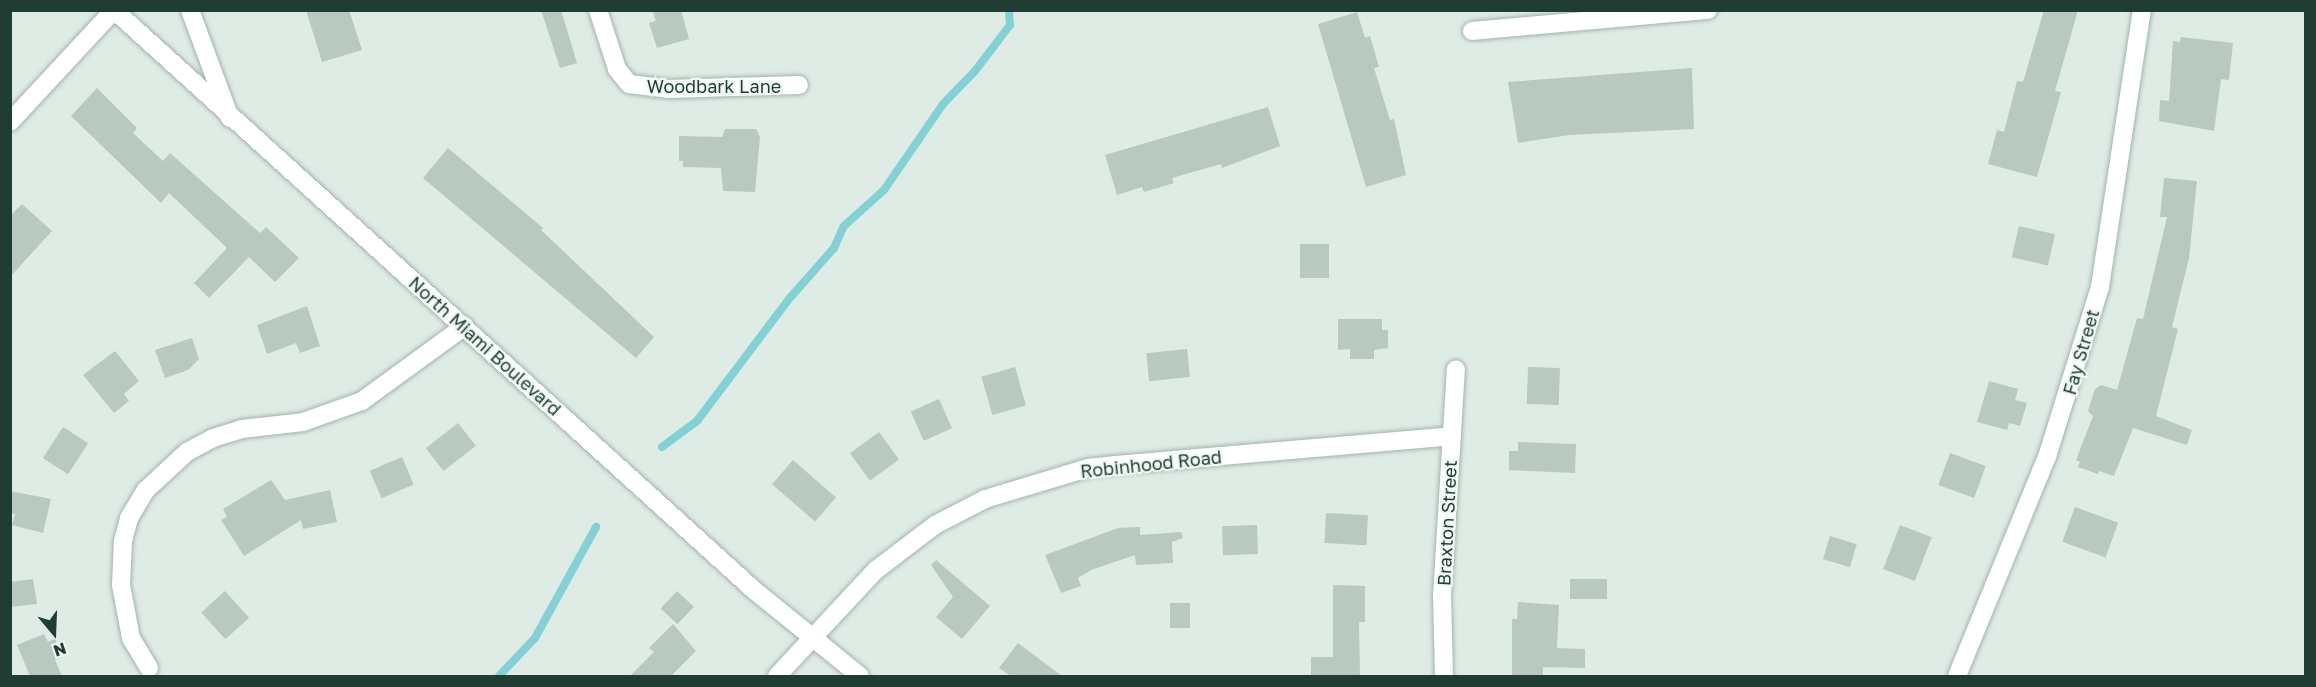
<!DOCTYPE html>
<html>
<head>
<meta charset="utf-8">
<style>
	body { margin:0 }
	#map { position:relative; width:2316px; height:687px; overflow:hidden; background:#dfece5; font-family:"Golos Text",sans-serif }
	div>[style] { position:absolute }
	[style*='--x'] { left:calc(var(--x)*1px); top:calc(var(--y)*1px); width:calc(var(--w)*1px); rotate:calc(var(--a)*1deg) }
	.stream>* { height:8px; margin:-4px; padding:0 4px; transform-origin:4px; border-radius:4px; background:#83d0d5 }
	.building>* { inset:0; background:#b7c9c0; transform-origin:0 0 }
	.roads { filter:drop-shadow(0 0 2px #a2b4ac) drop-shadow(0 0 2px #a2b4ac) }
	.street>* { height:18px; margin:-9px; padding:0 9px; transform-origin:9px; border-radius:9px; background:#fff }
	.secondary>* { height:18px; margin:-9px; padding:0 9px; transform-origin:9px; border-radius:9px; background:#fff }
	span { translate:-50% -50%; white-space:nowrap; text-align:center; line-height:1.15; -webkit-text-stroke:4.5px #f0f8f3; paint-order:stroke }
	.street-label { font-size:18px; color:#1f3d32 }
	.frame { position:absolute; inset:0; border:12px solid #1f3d32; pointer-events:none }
	.north { position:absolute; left:24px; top:603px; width:60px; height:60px; -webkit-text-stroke:4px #f0f8f3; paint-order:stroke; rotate:161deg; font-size:16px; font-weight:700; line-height:24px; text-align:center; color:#1f3d32 }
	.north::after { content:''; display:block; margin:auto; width:21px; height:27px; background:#1f3d32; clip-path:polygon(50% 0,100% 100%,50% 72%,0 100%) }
</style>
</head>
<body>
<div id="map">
	<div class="stream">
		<i style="--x:662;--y:447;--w:44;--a:-36.6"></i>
		<i style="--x:697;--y:421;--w:153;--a:-53"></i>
		<i style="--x:789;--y:299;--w:68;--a:-48.6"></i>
		<i style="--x:834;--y:248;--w:24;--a:-66"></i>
		<i style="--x:844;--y:226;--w:54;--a:-42"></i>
		<i style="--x:884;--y:190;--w:104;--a:-55.5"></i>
		<i style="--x:943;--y:104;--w:46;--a:-45.9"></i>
		<i style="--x:975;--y:71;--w:58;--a:-52.7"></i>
		<i style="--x:1010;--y:25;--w:15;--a:-94"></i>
		<i style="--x:499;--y:676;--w:52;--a:-46.5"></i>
		<i style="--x:535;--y:638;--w:127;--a:-61.2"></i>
	</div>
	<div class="building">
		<i style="clip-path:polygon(306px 10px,349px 10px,362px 50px,322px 62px)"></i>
		<i style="clip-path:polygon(541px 10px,561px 10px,577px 63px,560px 68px)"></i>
		<i style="clip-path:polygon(652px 10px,681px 10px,689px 39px,657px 48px,649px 23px,656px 21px)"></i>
		<i style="clip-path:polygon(2044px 10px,2078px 10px,2055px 91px,2061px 92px,2037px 177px,1988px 164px,1997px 130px,2004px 132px,2017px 81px,2023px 82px)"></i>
		<i style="clip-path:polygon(1357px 12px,1365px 38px,1370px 36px,1379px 67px,1374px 68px,1390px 120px,1394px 119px,1406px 175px,1366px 187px,1318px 24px)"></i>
		<i style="clip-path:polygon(2181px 37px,2233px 43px,2229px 80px,2221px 79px,2214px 131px,2159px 121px,2160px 100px,2169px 101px,2173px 41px,2180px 42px)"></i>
		<i style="clip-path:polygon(1692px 68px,1694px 129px,1569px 135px,1518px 143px,1508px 82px)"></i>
		<i style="clip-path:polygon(97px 88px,137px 128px,133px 133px,163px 161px,170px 153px,260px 233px,266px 227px,299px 258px,275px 282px,249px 257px,209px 298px,194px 283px,227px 248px,169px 193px,161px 203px,71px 116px)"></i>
		<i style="clip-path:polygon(1268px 107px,1280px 146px,1222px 168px,1221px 164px,1172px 178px,1174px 183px,1144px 192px,1142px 187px,1117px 195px,1105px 155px)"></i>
		<i style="clip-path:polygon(725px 129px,756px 129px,760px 137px,755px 192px,723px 191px,721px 168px,683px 167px,683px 161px,679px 161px,679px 136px,722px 137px)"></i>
		<i style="clip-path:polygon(448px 148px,543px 228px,541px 230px,654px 337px,636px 358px,423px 178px)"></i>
		<i style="clip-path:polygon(2164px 178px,2197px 181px,2189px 258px,2172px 327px,2178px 329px,2156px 416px,2192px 430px,2187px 445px,2133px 428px,2114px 476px,2099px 471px,2098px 474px,2078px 467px,2080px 462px,2076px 460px,2093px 416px,2088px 411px,2095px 389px,2101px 385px,2117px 390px,2137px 318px,2143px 319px,2167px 217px,2160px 217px)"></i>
		<i style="clip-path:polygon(22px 204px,52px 231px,10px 277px,10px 216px)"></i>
		<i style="left:2019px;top:226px;width:37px;height:32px;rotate:13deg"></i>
		<i style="left:1300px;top:244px;width:29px;height:34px"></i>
		<i style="clip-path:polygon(307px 306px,320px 346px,300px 353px,296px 343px,267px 354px,257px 325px)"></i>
		<i style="clip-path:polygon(1338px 319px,1382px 319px,1382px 330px,1388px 330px,1388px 348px,1374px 350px,1374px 359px,1350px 359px,1350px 349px,1338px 350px)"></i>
		<i style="clip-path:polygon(192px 338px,199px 359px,188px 370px,165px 378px,155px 350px)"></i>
		<i style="left:1187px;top:349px;width:28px;height:41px;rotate:84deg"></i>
		<i style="clip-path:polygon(115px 351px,139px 381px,124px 394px,129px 401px,114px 413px,83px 375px)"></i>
		<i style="left:1015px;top:367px;width:40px;height:35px;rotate:74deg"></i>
		<i style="left:1528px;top:367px;width:32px;height:37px;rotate:2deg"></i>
		<i style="clip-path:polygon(1989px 381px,2018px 389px,2015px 400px,2027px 403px,2020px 426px,2009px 423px,2007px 430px,1977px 422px)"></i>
		<i style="left:939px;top:399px;width:32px;height:31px;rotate:66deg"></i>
		<i style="left:458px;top:423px;width:29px;height:41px;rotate:52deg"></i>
		<i style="left:63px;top:427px;width:30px;height:37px;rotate:33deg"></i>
		<i style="left:879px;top:432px;width:34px;height:36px;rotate:54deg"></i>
		<i style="clip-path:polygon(1518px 442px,1576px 444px,1575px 473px,1509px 470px,1509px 451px,1518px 451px)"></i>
		<i style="left:1950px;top:453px;width:38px;height:34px;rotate:20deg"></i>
		<i style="left:402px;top:457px;width:30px;height:35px;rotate:67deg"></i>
		<i style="left:793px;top:460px;width:57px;height:32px;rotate:41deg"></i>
		<i style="clip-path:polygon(271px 480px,285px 500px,330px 490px,337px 522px,303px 529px,301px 520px,244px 556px,221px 520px,227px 517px,223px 509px)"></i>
		<i style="clip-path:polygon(10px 491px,51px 499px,43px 533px,12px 525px,15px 514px,10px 513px)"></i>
		<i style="left:2075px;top:507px;width:46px;height:37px;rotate:20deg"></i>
		<i style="left:1326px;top:513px;width:42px;height:30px;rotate:3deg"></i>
		<i style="left:1257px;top:525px;width:29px;height:35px;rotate:88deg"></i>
		<i style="left:1900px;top:525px;width:34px;height:47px;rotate:21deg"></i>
		<i style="clip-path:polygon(1140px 527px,1140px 535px,1181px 532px,1183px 538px,1172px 542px,1173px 563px,1136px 565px,1135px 555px,1091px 570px,1078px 578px,1081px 586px,1061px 593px,1045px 555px,1118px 528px)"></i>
		<i style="left:1830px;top:536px;width:28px;height:24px;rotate:17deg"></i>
		<i style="clip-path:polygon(936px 560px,990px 606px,962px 639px,936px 617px,953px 597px,931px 565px)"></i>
		<i style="clip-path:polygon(33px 579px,37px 604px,10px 607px,10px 582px)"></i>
		<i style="left:1570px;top:579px;width:37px;height:20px"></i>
		<i style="clip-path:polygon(1333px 585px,1365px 586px,1365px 622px,1359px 622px,1360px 676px,1311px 676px,1311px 657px,1333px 657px)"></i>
		<i style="left:225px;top:591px;width:36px;height:32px;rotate:48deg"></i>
		<i style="left:677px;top:591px;width:23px;height:24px;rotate:43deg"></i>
		<i style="clip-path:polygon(1518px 602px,1559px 605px,1557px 648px,1585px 649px,1585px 668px,1543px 667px,1543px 676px,1512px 676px,1512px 619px,1517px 619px)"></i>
		<i style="left:1170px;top:603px;width:20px;height:25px"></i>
		<i style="clip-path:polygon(673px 624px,696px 651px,671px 676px,630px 676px,654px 652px,649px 648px)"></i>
		<i style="clip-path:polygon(44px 634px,48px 642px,55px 639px,62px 657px,55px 660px,62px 676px,30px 676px,17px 645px)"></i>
		<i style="clip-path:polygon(1018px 643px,1062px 676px,1011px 676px,999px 668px)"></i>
	</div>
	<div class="roads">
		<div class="street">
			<i style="--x:190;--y:10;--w:115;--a:69.7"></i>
			<i style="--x:598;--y:10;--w:62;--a:72.1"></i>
			<i style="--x:617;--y:69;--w:19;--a:51"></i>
			<i style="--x:629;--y:84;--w:39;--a:7"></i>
			<i style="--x:668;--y:89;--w:131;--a:-1.7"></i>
			<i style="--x:1472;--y:31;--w:237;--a:-5.1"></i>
			<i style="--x:10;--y:122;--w:153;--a:-47.1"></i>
			<i style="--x:149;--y:668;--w:35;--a:-121"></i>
			<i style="--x:131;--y:638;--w:54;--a:-100.7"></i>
			<i style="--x:121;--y:585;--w:44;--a:-87.4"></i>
			<i style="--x:123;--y:541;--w:24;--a:-75"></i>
			<i style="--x:129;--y:518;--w:33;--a:-59"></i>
			<i style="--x:146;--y:490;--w:56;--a:-42.8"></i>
			<i style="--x:187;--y:452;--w:30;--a:-28"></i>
			<i style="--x:213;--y:438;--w:30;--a:-17"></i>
			<i style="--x:242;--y:429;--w:61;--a:-6.5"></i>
			<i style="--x:303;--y:422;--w:63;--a:-19.6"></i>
			<i style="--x:362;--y:401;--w:127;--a:-36.1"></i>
			<i style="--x:777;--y:676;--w:145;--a:-47"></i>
			<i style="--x:876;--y:570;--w:74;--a:-37.3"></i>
			<i style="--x:935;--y:525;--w:56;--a:-27.5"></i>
			<i style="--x:985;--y:499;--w:108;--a:-16.8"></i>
			<i style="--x:1088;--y:468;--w:28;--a:-6"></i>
			<i style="--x:1116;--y:465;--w:337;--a:-4.9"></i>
			<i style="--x:1444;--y:676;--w:80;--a:-91.4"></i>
			<i style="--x:1442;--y:596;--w:227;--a:-86.5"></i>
			<i style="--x:1957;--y:676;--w:237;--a:-67.7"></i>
			<i style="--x:2047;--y:457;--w:178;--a:-72.7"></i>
			<i style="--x:2100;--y:287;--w:280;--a:-81.4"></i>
		</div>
		<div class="secondary">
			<i style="--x:114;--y:10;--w:865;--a:42.19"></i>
			<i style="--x:755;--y:591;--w:135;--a:39"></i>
		</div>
	</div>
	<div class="street-label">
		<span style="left:714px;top:86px">Woodbark Lane</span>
		<span style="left:485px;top:346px;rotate:42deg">North Miami Boulevard</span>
		<span style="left:2081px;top:352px;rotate:-74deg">Fay Street</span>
		<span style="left:1151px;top:464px;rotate:-6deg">Robinhood Road</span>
		<span style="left:1447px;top:523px;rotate:-87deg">Braxton Street</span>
	</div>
	<div class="frame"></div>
	<div class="north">N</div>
</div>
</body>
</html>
